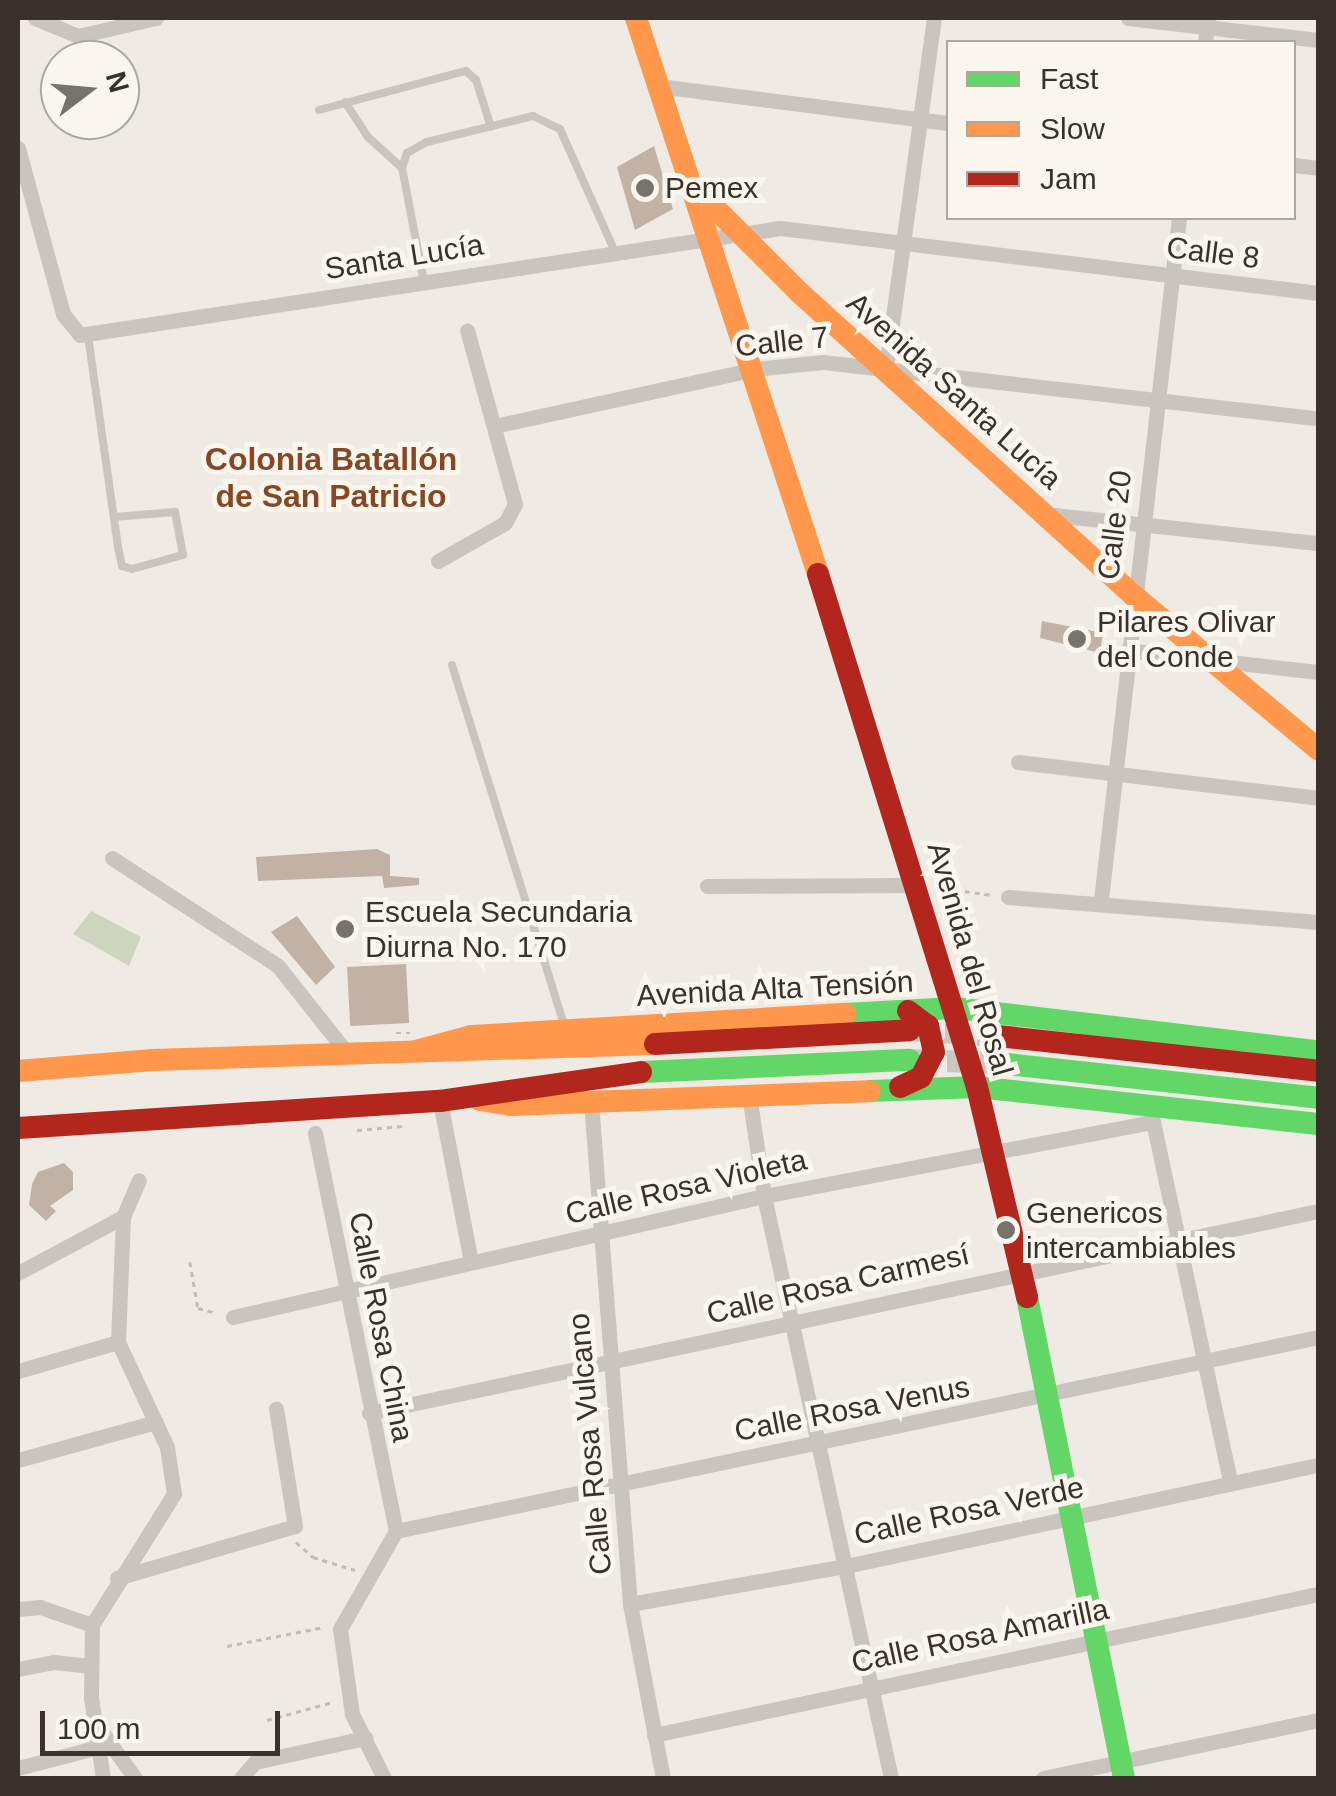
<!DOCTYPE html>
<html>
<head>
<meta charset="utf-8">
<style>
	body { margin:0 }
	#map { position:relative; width:1336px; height:1796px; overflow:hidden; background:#efebe4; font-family:Helvetica,sans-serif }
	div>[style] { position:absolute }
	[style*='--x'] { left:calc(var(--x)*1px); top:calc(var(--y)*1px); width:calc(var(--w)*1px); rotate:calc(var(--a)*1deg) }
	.green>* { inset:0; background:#ced5bf }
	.building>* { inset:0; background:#c2b2a6; transform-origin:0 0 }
	.secondary-tunnel>* { height:22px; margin-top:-11px; transform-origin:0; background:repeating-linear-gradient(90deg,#cbc6bf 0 22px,transparent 0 33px) }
	.path>* { height:2.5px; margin-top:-1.25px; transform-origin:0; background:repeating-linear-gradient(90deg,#c1bcb6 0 5px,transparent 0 10px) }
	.lane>* { height:8px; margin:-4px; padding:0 4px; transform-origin:4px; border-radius:4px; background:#c9c4bd }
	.street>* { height:15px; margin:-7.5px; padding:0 7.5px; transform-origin:7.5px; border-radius:7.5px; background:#c9c4bd }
	.fast>* { height:22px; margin:-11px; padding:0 11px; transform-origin:11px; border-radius:11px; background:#63d668 }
	.slow>* { height:22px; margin:-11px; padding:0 11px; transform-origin:11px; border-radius:11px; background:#ff974d }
	.jam>* { height:22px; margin:-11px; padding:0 11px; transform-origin:11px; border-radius:11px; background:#b3261e }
	.dots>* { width:28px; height:28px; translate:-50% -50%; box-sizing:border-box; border:5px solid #faf6ed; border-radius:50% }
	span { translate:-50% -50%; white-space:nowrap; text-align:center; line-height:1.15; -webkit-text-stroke:10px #faf6ed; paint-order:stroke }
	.poi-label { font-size:30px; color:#3a312b }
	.left { translate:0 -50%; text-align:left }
	.street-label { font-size:30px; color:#3a312b }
	.neighbourhood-label { font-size:32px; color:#884724; font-weight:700 }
	.frame { position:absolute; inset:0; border:20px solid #3a312b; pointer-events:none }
	.legend { position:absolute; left:946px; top:40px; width:350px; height:180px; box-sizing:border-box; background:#faf6ed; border:2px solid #ada79f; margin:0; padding:12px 18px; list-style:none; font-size:30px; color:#3a312b }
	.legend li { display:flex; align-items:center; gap:20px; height:50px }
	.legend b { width:50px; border:2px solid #ada79f }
	.north { position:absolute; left:40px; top:40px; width:100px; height:100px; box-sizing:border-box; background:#faf6ed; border:2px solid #ada79f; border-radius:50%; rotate:74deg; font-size:28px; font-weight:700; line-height:40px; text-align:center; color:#3a312b }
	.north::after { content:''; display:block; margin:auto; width:35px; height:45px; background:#79726c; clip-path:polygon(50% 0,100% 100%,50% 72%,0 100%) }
	.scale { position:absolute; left:40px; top:1711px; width:240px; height:45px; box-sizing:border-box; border:5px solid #3a312b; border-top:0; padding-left:12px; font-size:30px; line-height:35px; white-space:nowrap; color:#3a312b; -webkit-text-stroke:8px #faf6ed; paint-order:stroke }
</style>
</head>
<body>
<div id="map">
	<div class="green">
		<i style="clip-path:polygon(91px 911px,141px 937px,129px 966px,73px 934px)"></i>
	</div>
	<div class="building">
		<i style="clip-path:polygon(654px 146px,673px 209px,635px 230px,617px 167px)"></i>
		<i style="clip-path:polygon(1042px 621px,1103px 633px,1100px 653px,1040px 638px)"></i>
		<i style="clip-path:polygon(377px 849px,390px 855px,390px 876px,419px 878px,419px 885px,384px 888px,382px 876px,258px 881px,256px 857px)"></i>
		<i style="clip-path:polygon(297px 916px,335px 967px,316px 985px,271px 932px)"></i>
		<i style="left:406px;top:964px;width:59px;height:59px;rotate:87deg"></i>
		<i style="clip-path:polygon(64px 1163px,73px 1172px,73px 1190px,50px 1206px,56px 1211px,46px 1221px,29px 1205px,32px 1184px,38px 1172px)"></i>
	</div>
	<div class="secondary-tunnel">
		<i style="--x:912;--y:1030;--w:86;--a:4"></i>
		<i style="--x:914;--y:1060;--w:84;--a:2"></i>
	</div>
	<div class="path">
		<i style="--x:935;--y:887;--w:58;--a:8"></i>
		<i style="--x:396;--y:1033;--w:14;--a:0"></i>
		<i style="--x:357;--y:1130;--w:46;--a:-5"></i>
		<i style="--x:190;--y:1262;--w:47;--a:80.1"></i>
		<i style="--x:198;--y:1308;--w:20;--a:15"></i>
		<i style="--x:296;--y:1542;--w:23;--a:41"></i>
		<i style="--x:313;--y:1557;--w:44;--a:17.2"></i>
		<i style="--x:227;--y:1646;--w:99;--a:-11.1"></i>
		<i style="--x:267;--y:1720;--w:68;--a:-15.3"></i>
	</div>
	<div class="lane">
		<i style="--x:345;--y:102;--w:42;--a:56.7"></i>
		<i style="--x:368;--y:137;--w:46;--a:42.4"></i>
		<i style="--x:319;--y:110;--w:152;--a:-14.9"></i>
		<i style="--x:466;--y:71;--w:13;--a:42"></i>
		<i style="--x:476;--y:80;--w:49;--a:72.3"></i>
		<i style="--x:424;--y:282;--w:116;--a:-100.9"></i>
		<i style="--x:402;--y:168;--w:16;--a:-72"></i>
		<i style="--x:407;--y:153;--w:23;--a:-29"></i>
		<i style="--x:427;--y:142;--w:109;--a:-13.8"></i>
		<i style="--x:533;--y:116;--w:30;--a:26"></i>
		<i style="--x:560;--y:129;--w:135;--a:65.9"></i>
		<i style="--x:88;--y:336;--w:213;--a:81.9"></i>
		<i style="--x:118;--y:547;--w:19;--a:78"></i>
		<i style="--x:122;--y:566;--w:10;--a:17"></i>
		<i style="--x:132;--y:569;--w:53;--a:-15.4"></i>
		<i style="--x:183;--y:555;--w:44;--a:-100.5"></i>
		<i style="--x:175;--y:512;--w:61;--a:175.3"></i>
		<i style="--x:452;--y:665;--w:380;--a:72.7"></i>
	</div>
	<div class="street">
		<i style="--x:35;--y:18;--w:47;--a:22.7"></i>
		<i style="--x:78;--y:36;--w:80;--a:-13"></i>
		<i style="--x:1128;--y:18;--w:191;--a:6.6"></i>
		<i style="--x:1205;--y:42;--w:24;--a:-83"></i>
		<i style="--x:659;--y:86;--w:291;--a:7.3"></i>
		<i style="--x:18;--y:148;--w:172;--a:74.8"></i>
		<i style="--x:63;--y:314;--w:27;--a:51"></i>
		<i style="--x:80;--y:335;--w:708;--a:-8.69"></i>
		<i style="--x:780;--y:228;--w:542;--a:6.89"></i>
		<i style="--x:1294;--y:165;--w:24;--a:7"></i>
		<i style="--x:886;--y:368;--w:353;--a:-82.2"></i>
		<i style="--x:494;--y:426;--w:267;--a:-12.3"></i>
		<i style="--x:755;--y:369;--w:68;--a:-5.9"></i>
		<i style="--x:823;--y:362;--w:498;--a:6.5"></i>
		<i style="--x:1045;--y:514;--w:275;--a:6.1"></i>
		<i style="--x:438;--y:561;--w:77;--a:-29.6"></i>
		<i style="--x:505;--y:523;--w:21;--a:-62"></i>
		<i style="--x:515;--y:504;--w:180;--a:-105.4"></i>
		<i style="--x:1127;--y:650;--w:192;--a:6.6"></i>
		<i style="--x:1018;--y:762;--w:302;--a:6.8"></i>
		<i style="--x:112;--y:858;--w:198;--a:33"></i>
		<i style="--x:278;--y:966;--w:111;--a:51.6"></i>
		<i style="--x:707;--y:886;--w:211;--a:-0.3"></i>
		<i style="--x:1008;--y:897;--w:311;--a:4.6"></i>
		<i style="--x:1101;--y:900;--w:686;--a:-83.48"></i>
		<i style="--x:749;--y:1094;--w:103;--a:81.6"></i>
		<i style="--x:764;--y:1196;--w:596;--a:77.69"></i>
		<i style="--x:440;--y:1101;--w:164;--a:79.1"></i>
		<i style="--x:591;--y:1102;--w:504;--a:85.56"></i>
		<i style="--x:630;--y:1604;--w:177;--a:79.3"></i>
		<i style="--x:1152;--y:1117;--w:375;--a:77.9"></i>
		<i style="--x:315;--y:1133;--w:406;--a:78.5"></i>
		<i style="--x:18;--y:1273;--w:119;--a:-28.1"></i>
		<i style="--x:233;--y:1317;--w:545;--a:-12.84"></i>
		<i style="--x:764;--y:1196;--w:396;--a:-10.8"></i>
		<i style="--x:18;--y:1371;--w:104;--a:-16.2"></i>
		<i style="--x:369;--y:1413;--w:970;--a:-12.02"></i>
		<i style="--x:18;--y:1460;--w:143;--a:-15.4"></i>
		<i style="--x:396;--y:1531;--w:942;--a:-11.88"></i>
		<i style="--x:117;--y:1578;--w:185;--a:-16.3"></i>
		<i style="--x:295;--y:1526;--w:119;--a:-99.2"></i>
		<i style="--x:630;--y:1604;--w:219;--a:-10"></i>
		<i style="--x:846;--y:1566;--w:483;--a:-12.1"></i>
		<i style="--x:18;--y:1609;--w:22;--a:-5"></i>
		<i style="--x:40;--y:1607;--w:55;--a:19.1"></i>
		<i style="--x:18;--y:1669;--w:36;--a:-11"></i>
		<i style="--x:53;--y:1662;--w:36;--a:6"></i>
		<i style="--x:94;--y:1721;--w:70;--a:54.3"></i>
		<i style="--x:654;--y:1735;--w:679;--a:-11.99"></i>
		<i style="--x:18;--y:1768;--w:80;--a:-14.6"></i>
		<i style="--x:103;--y:1778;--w:81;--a:-98.5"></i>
		<i style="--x:91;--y:1698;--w:73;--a:-89.2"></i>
		<i style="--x:92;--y:1625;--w:155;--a:-58"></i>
		<i style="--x:174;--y:1494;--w:48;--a:-98.5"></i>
		<i style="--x:167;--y:1447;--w:116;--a:-115"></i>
		<i style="--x:118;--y:1342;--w:125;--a:-87.7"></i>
		<i style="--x:123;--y:1217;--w:40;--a:-66.6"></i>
		<i style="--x:241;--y:1778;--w:21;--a:-49"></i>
		<i style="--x:255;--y:1762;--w:113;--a:-12.3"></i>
		<i style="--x:384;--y:1778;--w:72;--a:-116.6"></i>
		<i style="--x:352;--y:1714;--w:86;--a:-98"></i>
		<i style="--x:340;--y:1629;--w:113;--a:-60.3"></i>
		<i style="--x:1043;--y:1778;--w:281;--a:-11.9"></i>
	</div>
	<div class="fast">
		<i style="--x:845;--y:1014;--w:110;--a:-3.1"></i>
		<i style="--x:955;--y:1008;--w:366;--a:6.8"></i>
		<i style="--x:998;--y:1063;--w:322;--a:6.2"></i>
		<i style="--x:641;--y:1072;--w:269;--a:-2.6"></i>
		<i style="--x:870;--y:1091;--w:107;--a:-2.1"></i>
		<i style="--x:977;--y:1087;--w:343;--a:6.2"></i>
		<i style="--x:1027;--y:1297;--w:491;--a:78.6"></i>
	</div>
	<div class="slow">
		<i style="--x:636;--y:18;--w:585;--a:71.87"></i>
		<i style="--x:690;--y:183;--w:156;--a:45"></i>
		<i style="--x:800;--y:293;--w:450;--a:42.2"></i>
		<i style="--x:1133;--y:595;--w:241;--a:39.8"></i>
		<i style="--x:416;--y:1051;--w:58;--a:-15"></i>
		<i style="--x:472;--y:1036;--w:374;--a:-3.4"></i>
		<i style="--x:18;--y:1071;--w:135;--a:-4.7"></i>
		<i style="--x:153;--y:1060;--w:502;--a:-1.83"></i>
		<i style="--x:480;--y:1100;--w:31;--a:9"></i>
		<i style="--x:511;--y:1105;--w:359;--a:-2.2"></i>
	</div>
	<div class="jam">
		<i style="--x:818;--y:574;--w:537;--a:72.78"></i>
		<i style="--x:977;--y:1087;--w:216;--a:76.6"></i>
		<i style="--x:998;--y:1036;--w:322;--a:6.2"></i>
		<i style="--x:655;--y:1044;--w:255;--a:-3.1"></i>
		<i style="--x:900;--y:1087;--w:23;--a:-25"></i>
		<i style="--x:921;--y:1077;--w:28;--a:-63"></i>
		<i style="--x:934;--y:1052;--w:27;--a:-103"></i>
		<i style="--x:928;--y:1026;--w:25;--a:-143"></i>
		<i style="--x:18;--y:1128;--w:423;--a:-3.7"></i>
		<i style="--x:440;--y:1101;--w:203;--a:-8.2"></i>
	</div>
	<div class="dots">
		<i style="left:645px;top:188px;background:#79726c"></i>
		<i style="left:1077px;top:639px;background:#79726c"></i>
		<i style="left:345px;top:929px;background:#79726c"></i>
		<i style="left:1006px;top:1230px;background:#79726c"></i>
	</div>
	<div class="poi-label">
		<span class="left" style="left:665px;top:188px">Pemex</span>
		<span class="left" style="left:1097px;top:639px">Pilares Olivar<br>del Conde</span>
		<span class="left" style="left:365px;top:929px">Escuela Secundaria<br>Diurna No. 170</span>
		<span class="left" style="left:1026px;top:1230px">Genericos<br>intercambiables</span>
	</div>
	<div class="street-label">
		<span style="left:1213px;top:253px;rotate:7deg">Calle 8</span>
		<span style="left:404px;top:257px;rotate:-9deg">Santa Lucía</span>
		<span style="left:782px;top:342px;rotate:-6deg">Calle 7</span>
		<span style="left:954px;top:391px;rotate:42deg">Avenida Santa Lucía</span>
		<span style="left:1115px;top:525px;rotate:-83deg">Calle 20</span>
		<span style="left:970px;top:959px;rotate:74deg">Avenida del Rosal</span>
		<span style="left:775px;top:989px;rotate:-3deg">Avenida Alta Tensión</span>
		<span style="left:686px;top:1187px;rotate:-13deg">Calle Rosa Violeta</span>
		<span style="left:838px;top:1284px;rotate:-13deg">Calle Rosa Carmesí</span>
		<span style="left:381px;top:1327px;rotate:79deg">Calle Rosa China</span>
		<span style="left:852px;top:1409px;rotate:-11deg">Calle Rosa Venus</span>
		<span style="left:590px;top:1444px;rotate:-95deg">Calle Rosa Vulcano</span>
		<span style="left:969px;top:1511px;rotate:-12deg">Calle Rosa Verde</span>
		<span style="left:980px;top:1636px;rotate:-12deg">Calle Rosa Amarilla</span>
	</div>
	<div class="neighbourhood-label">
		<span style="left:331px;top:478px">Colonia Batallón<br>de San Patricio</span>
	</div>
	<div class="frame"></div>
	<ul class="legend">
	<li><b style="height:12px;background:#63d668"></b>Fast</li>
	<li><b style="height:12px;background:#ff974d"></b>Slow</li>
	<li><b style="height:12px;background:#b3261e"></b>Jam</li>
	</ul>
	<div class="north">N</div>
	<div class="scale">100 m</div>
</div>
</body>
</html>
